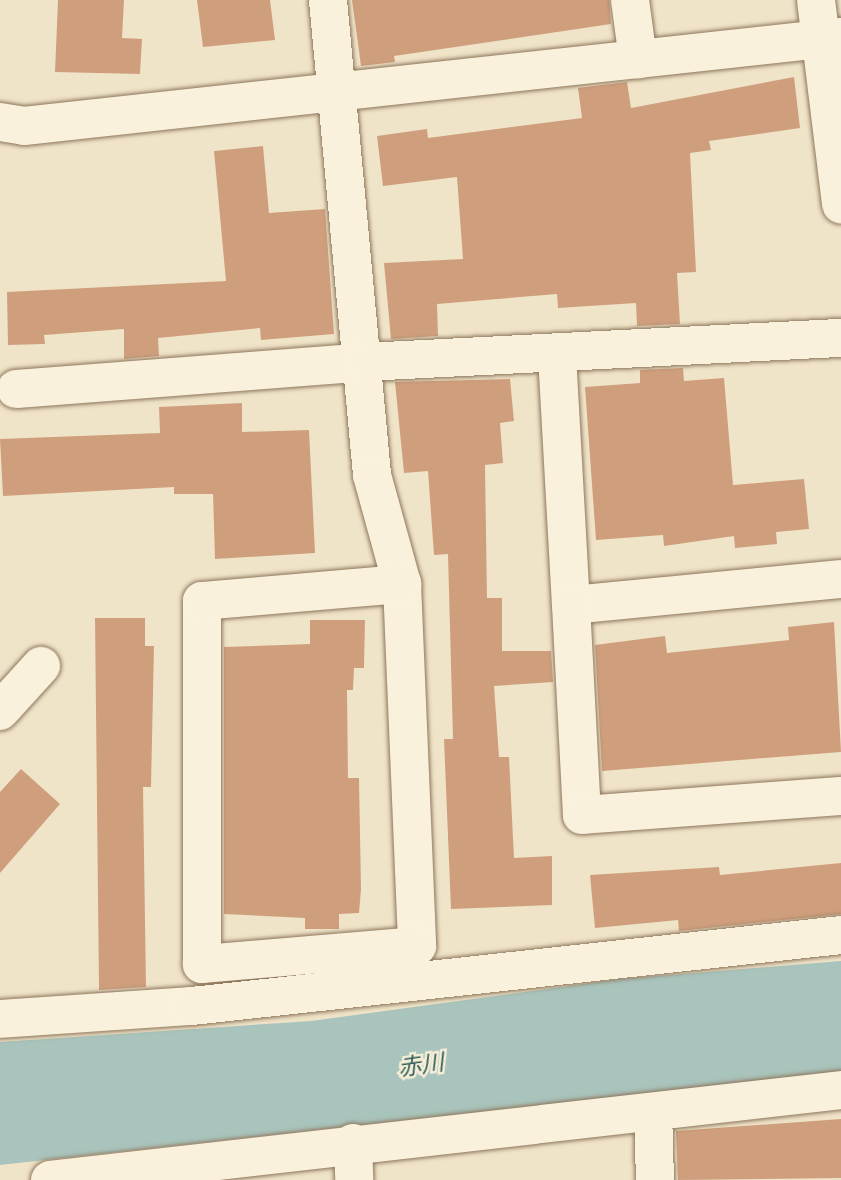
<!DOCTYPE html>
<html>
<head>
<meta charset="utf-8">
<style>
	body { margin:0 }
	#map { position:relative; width:841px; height:1180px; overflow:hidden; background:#f0e4c8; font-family:"Times New Roman","Noto Sans JP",serif }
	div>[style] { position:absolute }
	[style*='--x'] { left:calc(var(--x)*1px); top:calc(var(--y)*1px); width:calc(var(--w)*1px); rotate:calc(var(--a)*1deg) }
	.water>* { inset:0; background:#a9c4bc }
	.building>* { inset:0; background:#cf9f7d }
	.roads { filter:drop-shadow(0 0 2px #8d765c) drop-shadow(0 0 2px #8d765c) }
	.minor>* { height:38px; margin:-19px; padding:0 19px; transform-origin:19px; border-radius:19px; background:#faf1dc }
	span { translate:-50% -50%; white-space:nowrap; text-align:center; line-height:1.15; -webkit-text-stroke:5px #f7eed8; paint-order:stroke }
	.water-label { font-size:23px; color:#2f5d5a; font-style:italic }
</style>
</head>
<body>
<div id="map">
	<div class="water">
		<i style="clip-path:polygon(841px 961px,841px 1072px,0 1165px,0 1042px,311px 1021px,620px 979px)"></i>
	</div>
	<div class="building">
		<i style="clip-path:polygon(58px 0,124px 0,122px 38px,142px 39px,140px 74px,55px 72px)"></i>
		<i style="clip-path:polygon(197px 0,270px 0,275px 40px,203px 47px)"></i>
		<i style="clip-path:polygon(352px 0,609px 0,611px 24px,394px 56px,395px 62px,361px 66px)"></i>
		<i style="clip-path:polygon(794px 77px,800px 128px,709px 141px,711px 150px,690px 153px,696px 272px,677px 273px,680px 324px,637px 326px,636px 303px,558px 308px,557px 294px,437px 304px,438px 336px,391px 339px,384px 263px,463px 259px,457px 177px,383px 186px,377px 136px,427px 129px,428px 138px,582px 118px,578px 88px,627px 82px,631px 108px)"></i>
		<i style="clip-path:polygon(263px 146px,269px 213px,325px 209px,334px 334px,261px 340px,260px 328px,158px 338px,159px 356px,124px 359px,124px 329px,44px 335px,45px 344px,8px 345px,7px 292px,226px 281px,214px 151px)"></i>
		<i style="clip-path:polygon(683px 368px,684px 381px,724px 378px,733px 485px,804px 479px,809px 529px,776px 532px,777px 544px,735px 548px,734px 536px,664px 546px,663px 535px,596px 540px,585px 387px,640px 383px,640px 370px)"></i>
		<i style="clip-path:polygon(510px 379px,514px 421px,500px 423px,503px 463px,485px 465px,487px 598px,502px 598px,502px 651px,551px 651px,553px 682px,494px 686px,499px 757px,509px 757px,514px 858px,552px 856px,552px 905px,451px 909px,444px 739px,453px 739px,448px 554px,434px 555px,428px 471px,404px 473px,395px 382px)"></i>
		<i style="clip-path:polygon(242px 403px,242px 432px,309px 430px,315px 553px,215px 559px,213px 494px,174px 494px,174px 487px,3px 496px,0 439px,160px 433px,159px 407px)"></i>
		<i style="clip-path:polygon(95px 618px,145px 618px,145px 646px,154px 646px,151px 787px,143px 787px,146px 987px,99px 990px)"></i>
		<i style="clip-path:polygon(310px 620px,365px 620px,364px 668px,354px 668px,353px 690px,347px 690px,348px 778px,359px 778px,361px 889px,359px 913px,339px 914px,339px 929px,305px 929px,305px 918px,224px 914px,224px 647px,310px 644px)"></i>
		<i style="clip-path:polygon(834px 622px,841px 752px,602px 771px,595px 645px,665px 636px,667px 653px,789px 640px,788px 627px)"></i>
		<i style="clip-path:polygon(21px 769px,60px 804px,0 873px,0 792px)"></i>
		<i style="clip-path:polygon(841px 863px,841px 914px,679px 931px,678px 920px,595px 928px,590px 875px,719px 867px,720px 875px)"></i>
		<i style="clip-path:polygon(841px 1119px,841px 1178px,678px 1180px,676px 1131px)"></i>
	</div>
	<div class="roads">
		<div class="minor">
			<i style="--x:328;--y:0;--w:477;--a:84.7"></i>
			<i style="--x:372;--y:475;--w:113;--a:74.6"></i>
			<i style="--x:402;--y:584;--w:362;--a:87.6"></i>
			<i style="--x:417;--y:946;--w:216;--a:175.2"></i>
			<i style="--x:202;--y:964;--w:363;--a:-90"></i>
			<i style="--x:202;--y:601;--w:201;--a:-4.9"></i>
			<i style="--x:630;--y:0;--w:60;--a:82.3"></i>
			<i style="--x:816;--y:0;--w:206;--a:83"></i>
			<i style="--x:0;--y:122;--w:24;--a:9"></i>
			<i style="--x:24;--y:126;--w:822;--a:-6.22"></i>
			<i style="--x:557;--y:355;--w:250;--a:86.8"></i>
			<i style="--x:16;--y:389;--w:350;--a:-4.4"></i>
			<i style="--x:365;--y:362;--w:477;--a:-2.9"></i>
			<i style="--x:841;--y:579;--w:271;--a:174.5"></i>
			<i style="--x:571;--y:605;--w:210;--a:87"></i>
			<i style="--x:582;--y:815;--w:260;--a:-4.2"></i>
			<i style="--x:0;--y:711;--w:61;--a:-47.7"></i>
			<i style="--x:0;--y:1019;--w:192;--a:-3.9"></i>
			<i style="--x:192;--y:1006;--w:653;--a:-6.24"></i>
			<i style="--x:653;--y:1112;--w:68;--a:88.3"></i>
			<i style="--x:353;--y:1143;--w:37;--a:88"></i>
			<i style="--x:50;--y:1180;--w:796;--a:-6.49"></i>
		</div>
	</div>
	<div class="water-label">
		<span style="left:421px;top:1066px;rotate:-8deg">赤川</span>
	</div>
</div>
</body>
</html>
